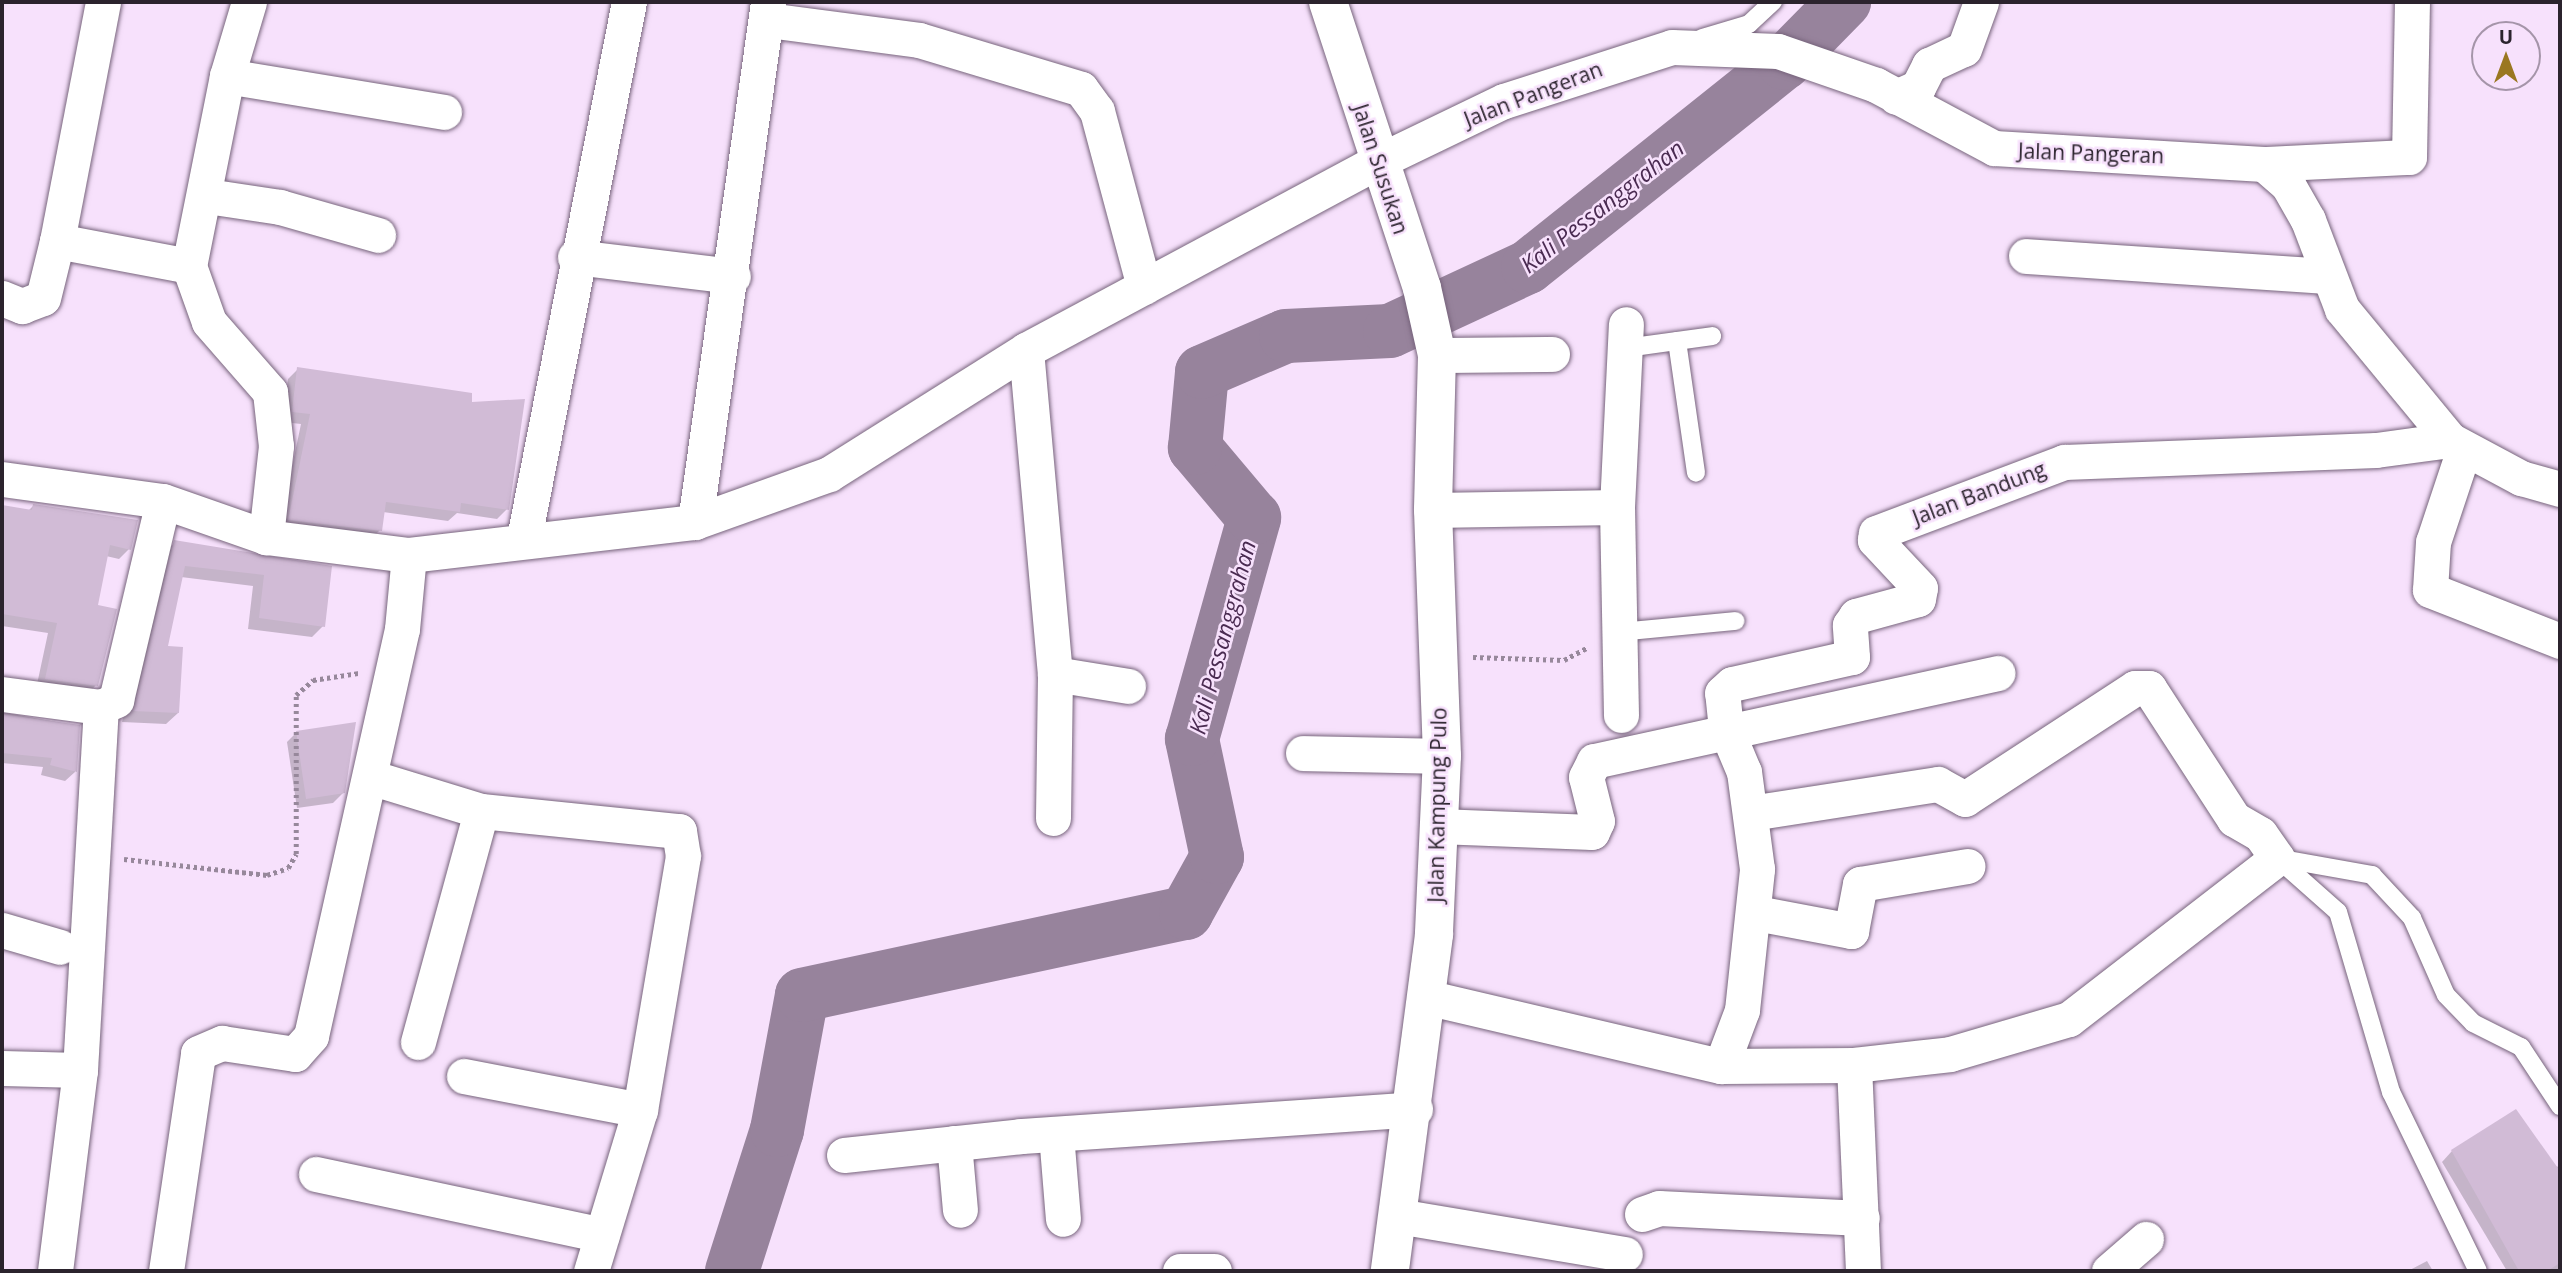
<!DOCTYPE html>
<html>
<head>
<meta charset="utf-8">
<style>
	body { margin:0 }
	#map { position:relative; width:2562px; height:1273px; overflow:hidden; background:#f7e1fc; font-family:"Open Sans",sans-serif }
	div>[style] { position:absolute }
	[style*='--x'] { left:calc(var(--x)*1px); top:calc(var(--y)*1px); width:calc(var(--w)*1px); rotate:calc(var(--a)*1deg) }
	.shadow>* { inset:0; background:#0003 }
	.river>* { height:54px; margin:-27px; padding:0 27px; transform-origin:27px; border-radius:27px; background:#97839c }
	.building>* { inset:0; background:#d1bbd6 }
	.path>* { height:4.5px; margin-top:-2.25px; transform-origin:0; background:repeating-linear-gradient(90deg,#97889b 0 3.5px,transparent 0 7px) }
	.roads { filter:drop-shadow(0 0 2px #77647c) drop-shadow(0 0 2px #77647c) }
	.lane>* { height:18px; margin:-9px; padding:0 9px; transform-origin:9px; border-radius:9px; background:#fff }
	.street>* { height:35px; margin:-17.5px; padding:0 17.5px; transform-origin:17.5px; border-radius:17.5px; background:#fff }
	.secondary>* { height:38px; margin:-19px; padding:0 19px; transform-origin:19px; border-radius:19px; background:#fff }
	span { translate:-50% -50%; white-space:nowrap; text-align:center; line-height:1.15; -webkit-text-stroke:5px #f7e1fc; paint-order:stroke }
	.street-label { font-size:21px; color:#2b232d }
	.water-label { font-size:23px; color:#4a2b51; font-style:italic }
	.frame { position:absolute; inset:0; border:4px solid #2b232d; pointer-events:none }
	.north { position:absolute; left:2471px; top:21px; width:70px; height:70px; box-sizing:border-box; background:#f7e1fc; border:2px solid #a595a9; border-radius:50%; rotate:0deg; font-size:19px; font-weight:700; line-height:28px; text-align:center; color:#2b232d }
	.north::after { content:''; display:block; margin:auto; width:24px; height:32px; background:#9a7721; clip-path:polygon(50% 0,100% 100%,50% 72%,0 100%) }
</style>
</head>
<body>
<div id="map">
	<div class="shadow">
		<i style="clip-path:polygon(298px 369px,470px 404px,507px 509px,497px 519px,457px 513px,448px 521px,383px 512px,380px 530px,370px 540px,279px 529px,301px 424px,283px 422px,288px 379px)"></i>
		<i style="clip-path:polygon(34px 505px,129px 549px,119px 559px,106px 556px,96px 606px,96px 685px,86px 696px,36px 689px,48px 633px,2px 626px,2px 508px,28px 511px)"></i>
		<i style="clip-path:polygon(175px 542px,330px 567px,323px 626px,312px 637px,248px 629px,253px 586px,181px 577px,166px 648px,178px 713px,166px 724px,122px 722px,164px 554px)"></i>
		<i style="clip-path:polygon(2px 712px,78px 726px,75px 772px,65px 781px,41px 775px,43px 767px,2px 763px)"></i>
		<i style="clip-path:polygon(297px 732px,343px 793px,333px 803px,297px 808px,287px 742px)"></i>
		<i style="clip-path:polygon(2452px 1151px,2560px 1167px,2560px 1271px,2507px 1271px,2442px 1162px)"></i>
		<i style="clip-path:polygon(2427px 1261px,2433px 1271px,2408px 1271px)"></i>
	</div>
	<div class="river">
		<i style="--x:732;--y:1271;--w:148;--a:-72.3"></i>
		<i style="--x:777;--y:1130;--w:137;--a:-79.5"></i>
		<i style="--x:802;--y:995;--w:393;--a:-12.1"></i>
		<i style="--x:1186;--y:913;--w:64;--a:-61"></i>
		<i style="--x:1217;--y:857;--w:121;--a:-102"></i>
		<i style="--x:1192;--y:739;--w:230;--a:-74.3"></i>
		<i style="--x:1254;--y:518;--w:92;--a:-130.1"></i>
		<i style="--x:1195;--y:448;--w:76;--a:-84.7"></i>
		<i style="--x:1202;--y:372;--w:91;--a:-23.2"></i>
		<i style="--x:1286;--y:336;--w:104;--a:-2.8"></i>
		<i style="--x:1390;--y:331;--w:152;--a:-24.9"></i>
		<i style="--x:1528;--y:267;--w:327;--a:-38.6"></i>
		<i style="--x:1784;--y:63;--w:86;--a:-45.5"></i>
	</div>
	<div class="building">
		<i style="clip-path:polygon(297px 367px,472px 393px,472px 402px,525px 399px,509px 510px,461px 503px,460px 512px,386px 502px,382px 531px,288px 520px,310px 414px,292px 412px)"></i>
		<i style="clip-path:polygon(33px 504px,138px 520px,131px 550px,110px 545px,98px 605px,117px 609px,98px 686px,45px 679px,57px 623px,2px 614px,2px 505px,32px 510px)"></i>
		<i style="clip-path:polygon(174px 540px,332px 566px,325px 627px,259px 618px,264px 575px,185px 566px,168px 646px,183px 647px,179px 713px,133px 711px)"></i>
		<i style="clip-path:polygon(2px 714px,80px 725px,77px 772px,50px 765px,52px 758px,2px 753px)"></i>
		<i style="clip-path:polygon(356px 722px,345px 793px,306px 799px,296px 731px)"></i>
		<i style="clip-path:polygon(2516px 1109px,2560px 1171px,2560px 1263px,2547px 1271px,2519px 1271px,2451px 1150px)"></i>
	</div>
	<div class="path">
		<i style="--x:1473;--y:657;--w:91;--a:1.9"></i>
		<i style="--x:1564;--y:660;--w:26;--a:-28"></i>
		<i style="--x:124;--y:859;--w:144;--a:6.4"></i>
		<i style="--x:267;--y:875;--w:22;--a:-18"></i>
		<i style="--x:288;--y:868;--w:16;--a:-60"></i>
		<i style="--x:296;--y:854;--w:159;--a:-90"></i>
		<i style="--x:296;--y:695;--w:23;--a:-41"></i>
		<i style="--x:313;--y:680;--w:47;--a:-8.7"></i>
	</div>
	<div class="roads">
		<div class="lane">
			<i style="--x:1702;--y:38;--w:49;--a:-16.6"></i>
			<i style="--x:1749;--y:24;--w:33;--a:-43"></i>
			<i style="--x:1677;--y:341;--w:133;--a:81.8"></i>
			<i style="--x:1626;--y:348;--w:87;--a:-7.9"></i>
			<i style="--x:1619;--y:632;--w:117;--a:-5.4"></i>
			<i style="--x:2277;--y:858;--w:81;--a:41.5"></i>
			<i style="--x:2338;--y:912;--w:188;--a:73.6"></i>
			<i style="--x:2391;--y:1092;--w:199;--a:64.1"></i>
			<i style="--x:2277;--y:858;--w:97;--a:10.1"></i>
			<i style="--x:2372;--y:875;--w:59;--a:47.1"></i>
			<i style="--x:2412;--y:918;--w:84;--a:66.2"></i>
			<i style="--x:2446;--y:995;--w:39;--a:46"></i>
			<i style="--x:2473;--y:1023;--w:54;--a:26.6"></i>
			<i style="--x:2521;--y:1047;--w:71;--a:56.5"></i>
		</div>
		<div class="street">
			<i style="--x:249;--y:2;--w:77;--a:106.6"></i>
			<i style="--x:227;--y:76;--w:194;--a:101.3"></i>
			<i style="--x:189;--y:266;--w:59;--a:70.3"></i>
			<i style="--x:209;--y:322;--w:93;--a:48.9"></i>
			<i style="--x:270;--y:392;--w:54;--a:83.7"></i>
			<i style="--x:276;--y:446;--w:92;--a:96.3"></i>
			<i style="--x:768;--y:20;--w:152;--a:7.5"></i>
			<i style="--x:919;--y:40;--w:169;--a:16.8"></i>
			<i style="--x:1081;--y:89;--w:27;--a:54"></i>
			<i style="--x:1097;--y:111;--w:182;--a:75"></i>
			<i style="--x:227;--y:76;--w:220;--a:9.4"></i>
			<i style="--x:1896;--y:97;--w:24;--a:-24"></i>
			<i style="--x:1918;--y:87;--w:25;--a:-63"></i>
			<i style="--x:1929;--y:65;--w:38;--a:-25"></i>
			<i style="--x:1964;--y:49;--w:50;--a:-70.1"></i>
			<i style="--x:2264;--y:164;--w:145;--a:-2.8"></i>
			<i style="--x:2409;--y:157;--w:155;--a:-88.9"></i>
			<i style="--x:207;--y:196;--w:74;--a:8.6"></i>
			<i style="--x:280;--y:207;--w:102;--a:15.9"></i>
			<i style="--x:57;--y:241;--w:243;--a:-79.1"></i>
			<i style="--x:2026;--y:256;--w:303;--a:3.8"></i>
			<i style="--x:575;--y:257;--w:159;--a:6.9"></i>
			<i style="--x:2;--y:298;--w:22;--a:22"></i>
			<i style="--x:22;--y:306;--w:22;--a:-21"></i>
			<i style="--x:43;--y:298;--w:59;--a:-76.2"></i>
			<i style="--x:57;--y:241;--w:134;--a:10.7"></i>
			<i style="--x:1026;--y:350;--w:325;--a:84.9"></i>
			<i style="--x:1055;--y:674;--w:144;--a:90.8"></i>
			<i style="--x:1437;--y:355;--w:115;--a:-0.5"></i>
			<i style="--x:2464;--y:449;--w:98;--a:108.4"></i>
			<i style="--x:2433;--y:542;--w:48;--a:93.6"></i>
			<i style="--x:2430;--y:590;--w:140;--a:21.4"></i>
			<i style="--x:2;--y:479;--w:162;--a:7.8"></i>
			<i style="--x:163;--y:501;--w:109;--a:19.3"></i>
			<i style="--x:266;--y:537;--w:144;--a:7.2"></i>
			<i style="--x:409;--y:555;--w:288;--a:-6.6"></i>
			<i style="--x:695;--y:522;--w:142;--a:-19.7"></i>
			<i style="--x:829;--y:474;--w:233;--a:-32.2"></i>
			<i style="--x:1026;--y:350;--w:398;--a:-28.2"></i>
			<i style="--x:1377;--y:162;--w:141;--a:-25.7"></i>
			<i style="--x:1504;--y:101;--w:176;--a:-17.8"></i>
			<i style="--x:1672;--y:47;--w:106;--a:2.2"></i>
			<i style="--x:1778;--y:51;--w:104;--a:19.1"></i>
			<i style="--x:1876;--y:85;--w:134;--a:28.1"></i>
			<i style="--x:1994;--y:148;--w:270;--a:3.4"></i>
			<i style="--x:2264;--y:164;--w:32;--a:41"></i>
			<i style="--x:2288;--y:185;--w:40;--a:60.3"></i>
			<i style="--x:2308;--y:220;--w:95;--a:69.1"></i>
			<i style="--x:2342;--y:309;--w:170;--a:50.5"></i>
			<i style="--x:2450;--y:440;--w:81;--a:28.2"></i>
			<i style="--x:2521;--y:478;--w:41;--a:15.8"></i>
			<i style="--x:1617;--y:507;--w:183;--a:-87.2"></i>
			<i style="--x:1433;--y:510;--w:184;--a:-0.9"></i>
			<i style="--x:1617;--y:507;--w:208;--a:88.9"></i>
			<i style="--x:695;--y:522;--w:525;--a:-82.01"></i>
			<i style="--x:524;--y:538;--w:546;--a:-78.92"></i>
			<i style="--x:1055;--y:674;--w:74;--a:9.3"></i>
			<i style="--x:2;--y:694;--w:100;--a:7.5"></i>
			<i style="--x:101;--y:707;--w:17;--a:-25"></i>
			<i style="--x:116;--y:700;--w:204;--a:-76.7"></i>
			<i style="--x:1303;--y:753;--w:139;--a:1.2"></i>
			<i style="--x:370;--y:777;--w:116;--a:17"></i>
			<i style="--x:481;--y:811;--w:199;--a:5.8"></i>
			<i style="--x:679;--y:831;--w:25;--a:81"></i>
			<i style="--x:683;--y:856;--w:258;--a:99.6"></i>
			<i style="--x:640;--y:1110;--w:168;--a:106.9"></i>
			<i style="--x:1438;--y:826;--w:154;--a:2.2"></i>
			<i style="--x:1592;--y:832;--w:12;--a:-66"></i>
			<i style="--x:1597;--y:821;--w:45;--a:-104"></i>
			<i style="--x:1586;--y:777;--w:18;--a:-63"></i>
			<i style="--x:1594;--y:761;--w:413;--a:-12.3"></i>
			<i style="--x:1756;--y:913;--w:97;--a:10.7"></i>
			<i style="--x:1851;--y:931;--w:48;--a:-79.2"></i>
			<i style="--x:1860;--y:884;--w:109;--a:-9.5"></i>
			<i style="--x:2;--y:930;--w:60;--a:16.3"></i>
			<i style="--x:1430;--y:998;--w:299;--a:13.2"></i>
			<i style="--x:1721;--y:1066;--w:133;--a:-0.4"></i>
			<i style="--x:1854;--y:1065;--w:97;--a:-6.5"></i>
			<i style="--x:1950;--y:1054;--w:124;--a:-16.4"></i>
			<i style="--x:2069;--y:1019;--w:263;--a:-37.7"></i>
			<i style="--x:2277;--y:858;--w:29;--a:-125"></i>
			<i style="--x:2260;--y:834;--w:30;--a:-150"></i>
			<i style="--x:2234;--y:819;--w:156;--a:-123"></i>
			<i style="--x:2149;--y:688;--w:14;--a:180"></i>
			<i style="--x:2135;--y:688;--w:203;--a:146.9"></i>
			<i style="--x:1965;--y:799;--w:31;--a:-151"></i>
			<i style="--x:1938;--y:784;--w:189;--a:171.2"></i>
			<i style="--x:418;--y:1042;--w:239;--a:-74.7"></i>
			<i style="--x:1854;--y:1065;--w:206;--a:87.5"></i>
			<i style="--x:1721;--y:1066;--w:60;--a:-69.4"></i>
			<i style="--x:1742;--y:1010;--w:142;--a:-83.9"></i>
			<i style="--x:1757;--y:869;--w:98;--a:-97.6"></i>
			<i style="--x:1744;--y:772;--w:47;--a:-112.7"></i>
			<i style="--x:1726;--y:729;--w:36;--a:-96"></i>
			<i style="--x:1722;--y:693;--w:13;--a:-42"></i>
			<i style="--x:1732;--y:684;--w:123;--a:-12.7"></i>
			<i style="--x:1852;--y:657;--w:32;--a:-94"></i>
			<i style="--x:1850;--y:625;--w:11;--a:-56"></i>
			<i style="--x:1856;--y:616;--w:64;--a:-15.3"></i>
			<i style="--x:1918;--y:599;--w:11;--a:-80"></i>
			<i style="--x:1920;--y:588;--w:66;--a:-133.2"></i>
			<i style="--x:1875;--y:540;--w:7;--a:-82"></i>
			<i style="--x:1876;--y:533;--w:201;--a:-20.7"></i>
			<i style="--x:2064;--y:462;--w:312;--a:-2.2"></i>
			<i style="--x:2376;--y:450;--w:75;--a:-7.7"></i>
			<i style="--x:2;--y:1068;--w:78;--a:1.5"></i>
			<i style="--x:464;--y:1076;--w:179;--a:10.9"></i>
			<i style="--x:1056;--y:1134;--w:85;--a:85.3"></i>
			<i style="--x:954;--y:1143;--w:67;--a:84.9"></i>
			<i style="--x:844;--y:1155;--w:178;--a:-6.1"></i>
			<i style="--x:1021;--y:1136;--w:395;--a:-3.9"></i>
			<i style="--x:316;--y:1174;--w:292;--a:12"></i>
			<i style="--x:1642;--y:1214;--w:18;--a:-19"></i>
			<i style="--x:1659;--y:1208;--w:203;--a:2.8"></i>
			<i style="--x:1397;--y:1216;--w:231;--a:9.5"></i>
			<i style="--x:55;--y:1271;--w:203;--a:-82.9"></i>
			<i style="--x:80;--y:1070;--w:364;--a:-86.7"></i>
			<i style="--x:166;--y:1271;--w:220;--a:-81.6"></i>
			<i style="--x:198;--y:1053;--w:26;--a:-23"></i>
			<i style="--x:222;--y:1043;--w:74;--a:8.6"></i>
			<i style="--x:295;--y:1054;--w:24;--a:-48"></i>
			<i style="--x:311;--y:1036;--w:417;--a:-77.4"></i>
			<i style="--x:402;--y:629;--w:74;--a:-84.6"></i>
			<i style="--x:1180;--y:1271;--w:34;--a:0"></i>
			<i style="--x:2109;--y:1271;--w:49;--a:-40.9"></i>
		</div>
		<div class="secondary">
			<i style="--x:1328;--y:2;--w:301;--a:71.8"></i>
			<i style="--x:1422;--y:288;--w:69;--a:77.4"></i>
			<i style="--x:1437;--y:355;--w:155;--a:91.5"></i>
			<i style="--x:1433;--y:510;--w:246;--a:87.9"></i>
			<i style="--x:1442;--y:756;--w:179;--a:92.6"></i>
			<i style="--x:1434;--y:935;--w:339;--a:97.5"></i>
		</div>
	</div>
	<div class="street-label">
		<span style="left:1533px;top:94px;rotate:-21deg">Jalan Pangeran</span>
		<span style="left:2091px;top:153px;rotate:2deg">Jalan Pangeran</span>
		<span style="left:1381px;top:169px;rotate:72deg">Jalan Susukan</span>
		<span style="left:1979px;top:493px;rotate:-21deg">Jalan Bandung</span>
		<span style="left:1437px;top:805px;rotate:-89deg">Jalan Kampung Pulo</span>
	</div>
	<div class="water-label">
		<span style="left:1602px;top:206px;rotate:-38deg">Kali Pessanggrahan</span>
		<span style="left:1222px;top:637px;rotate:-75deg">Kali Pessanggrahan</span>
	</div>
	<div class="frame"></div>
	<div class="north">U</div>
</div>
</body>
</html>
